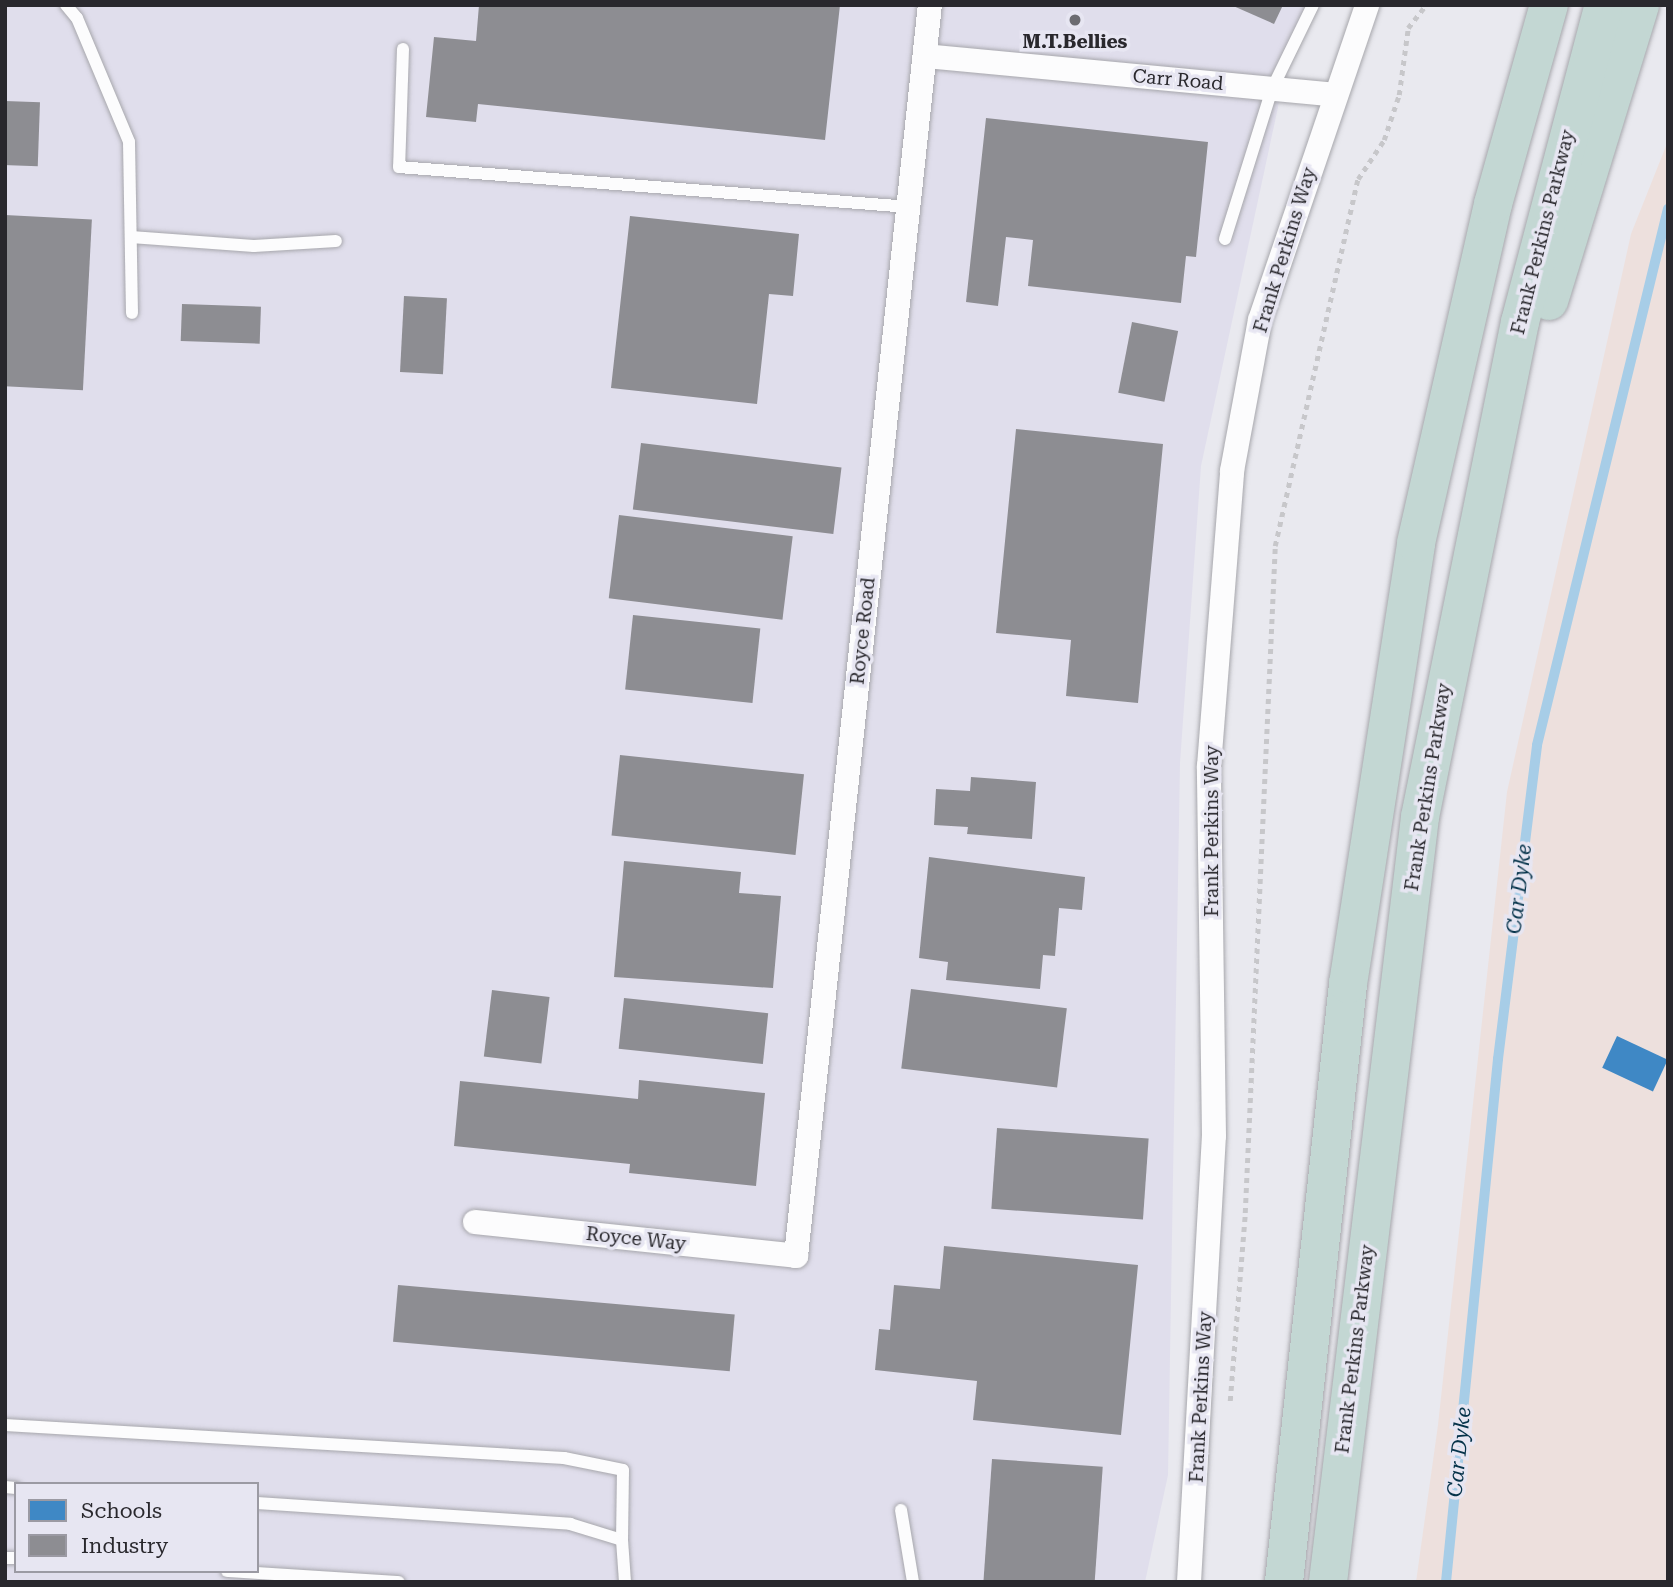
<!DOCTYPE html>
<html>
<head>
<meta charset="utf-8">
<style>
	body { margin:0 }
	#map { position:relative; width:1673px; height:1587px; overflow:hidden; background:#e9e9ef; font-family:"Roboto Serif",serif }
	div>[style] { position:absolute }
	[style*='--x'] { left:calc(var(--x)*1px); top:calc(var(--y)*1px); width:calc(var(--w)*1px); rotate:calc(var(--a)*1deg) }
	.built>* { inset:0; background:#e0deec }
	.education>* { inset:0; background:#ede0dd }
	.schools>* { inset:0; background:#3f88c5; transform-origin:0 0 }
	.industry>* { inset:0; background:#8d8d92; transform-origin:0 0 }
	.stream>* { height:10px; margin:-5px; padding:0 5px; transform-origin:5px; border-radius:5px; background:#a7cde7 }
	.path>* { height:4.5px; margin-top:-2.25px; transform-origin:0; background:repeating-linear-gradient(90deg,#c7c7ca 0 5px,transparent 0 10px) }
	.roads { filter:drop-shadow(0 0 2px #a7a7ac) drop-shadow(0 0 2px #a7a7ac) }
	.lane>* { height:12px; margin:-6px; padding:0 6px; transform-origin:6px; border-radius:6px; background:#fcfcfd }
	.street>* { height:24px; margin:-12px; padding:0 12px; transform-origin:12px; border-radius:12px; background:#fcfcfd }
	.highway>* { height:38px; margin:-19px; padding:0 19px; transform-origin:19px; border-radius:19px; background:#c3d7d3 }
	.dots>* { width:19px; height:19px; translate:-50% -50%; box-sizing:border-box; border:4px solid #e7e6f2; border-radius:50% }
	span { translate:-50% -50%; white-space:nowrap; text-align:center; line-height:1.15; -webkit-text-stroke:7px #e7e6f2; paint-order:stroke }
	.poi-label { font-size:19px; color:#29282d; font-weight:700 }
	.street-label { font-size:19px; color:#29282d }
	.water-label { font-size:21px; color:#05334a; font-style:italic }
	.frame { position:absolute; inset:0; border:7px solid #29282d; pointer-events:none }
	.legend { position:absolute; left:14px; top:1482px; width:245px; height:91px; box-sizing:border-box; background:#e7e6f2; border:2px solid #9b9aa3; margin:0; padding:9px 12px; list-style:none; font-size:21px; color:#29282d }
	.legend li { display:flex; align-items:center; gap:14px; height:35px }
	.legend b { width:35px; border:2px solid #9b9aa3 }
</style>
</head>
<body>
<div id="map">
	<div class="built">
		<i style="clip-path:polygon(evenodd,5px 5px,1306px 5px,1292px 42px,1201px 466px,1180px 763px,1168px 1475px,1145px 1582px,5px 1582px,5px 5px,16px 1484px,257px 1484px,257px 1571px,16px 1571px,16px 1484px)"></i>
	</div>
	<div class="education">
		<i style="clip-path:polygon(1668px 141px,1668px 1582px,1416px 1582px,1438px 1425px,1507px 792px,1631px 234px)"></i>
	</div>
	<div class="schools">
		<i style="left:1617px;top:1036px;width:56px;height:35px;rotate:25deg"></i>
	</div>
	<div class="industry">
		<i style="clip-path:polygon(479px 5px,840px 5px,825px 140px,478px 104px,476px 122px,426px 117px,434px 37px,476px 41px)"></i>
		<i style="clip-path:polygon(1231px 5px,1283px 5px,1274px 24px)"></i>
		<i style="left:5px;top:101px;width:35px;height:64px;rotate:2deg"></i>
		<i style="clip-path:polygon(986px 118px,1208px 142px,1196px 257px,1186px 256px,1181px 303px,1028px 286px,1033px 240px,1006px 237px,998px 306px,966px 302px)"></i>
		<i style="left:5px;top:215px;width:87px;height:171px;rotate:3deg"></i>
		<i style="clip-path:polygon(630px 216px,799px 234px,793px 296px,769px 294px,757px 404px,611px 388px)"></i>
		<i style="left:404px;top:296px;width:43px;height:76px;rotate:3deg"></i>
		<i style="left:182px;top:304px;width:79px;height:37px;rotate:2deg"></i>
		<i style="left:1132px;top:322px;width:47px;height:72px;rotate:11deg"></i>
		<i style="clip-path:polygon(1016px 429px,1163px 444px,1138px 703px,1066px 696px,1071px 640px,996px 633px)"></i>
		<i style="left:641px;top:443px;width:202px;height:67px;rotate:7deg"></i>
		<i style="left:619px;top:515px;width:175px;height:84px;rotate:7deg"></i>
		<i style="left:633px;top:615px;width:128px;height:75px;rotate:6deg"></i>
		<i style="left:620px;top:755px;width:185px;height:81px;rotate:6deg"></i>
		<i style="clip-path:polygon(971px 777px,1036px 782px,1032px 839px,967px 834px,968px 827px,934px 825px,936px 789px,970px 791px)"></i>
		<i style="clip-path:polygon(929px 857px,1085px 877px,1082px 910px,1059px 908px,1055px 956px,1043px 955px,1040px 989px,946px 980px,948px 962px,919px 958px)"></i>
		<i style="clip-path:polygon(624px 861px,741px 872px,739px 893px,781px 896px,773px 988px,614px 977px)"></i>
		<i style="left:911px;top:989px;width:157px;height:80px;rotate:7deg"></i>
		<i style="left:492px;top:990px;width:58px;height:67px;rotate:7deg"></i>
		<i style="left:624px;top:998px;width:145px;height:51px;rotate:6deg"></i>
		<i style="clip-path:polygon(639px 1080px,765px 1093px,756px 1186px,629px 1173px,630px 1164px,454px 1146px,460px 1081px,638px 1099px)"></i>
		<i style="left:997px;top:1128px;width:152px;height:81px;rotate:4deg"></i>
		<i style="clip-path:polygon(944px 1246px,1138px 1265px,1121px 1435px,973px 1420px,977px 1381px,875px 1370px,879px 1329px,890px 1330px,894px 1285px,940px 1289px)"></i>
		<i style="left:398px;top:1285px;width:338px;height:57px;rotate:5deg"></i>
		<i style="left:992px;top:1459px;width:111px;height:123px;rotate:4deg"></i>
	</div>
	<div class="stream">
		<i style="--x:1446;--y:1582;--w:526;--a:-84.32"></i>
		<i style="--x:1498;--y:1059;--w:316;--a:-82.9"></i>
		<i style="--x:1537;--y:745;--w:552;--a:-76.27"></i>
	</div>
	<div class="path">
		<i style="--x:1230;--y:1401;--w:189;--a:-85.4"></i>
		<i style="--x:1245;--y:1213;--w:668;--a:-87.42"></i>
		<i style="--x:1275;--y:546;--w:376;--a:-77.3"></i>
		<i style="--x:1358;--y:179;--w:47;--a:-56.3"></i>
		<i style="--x:1384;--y:140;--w:47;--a:-71.6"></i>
		<i style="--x:1399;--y:95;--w:68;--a:-82.3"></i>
		<i style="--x:1408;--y:28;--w:29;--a:-52"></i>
	</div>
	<div class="roads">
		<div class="lane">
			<i style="--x:66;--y:5;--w:17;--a:50"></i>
			<i style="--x:77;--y:18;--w:134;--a:67.2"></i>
			<i style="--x:129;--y:142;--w:171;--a:89"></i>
			<i style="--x:403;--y:49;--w:118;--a:91.9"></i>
			<i style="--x:399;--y:167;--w:512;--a:4.48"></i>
			<i style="--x:131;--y:237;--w:123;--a:4.2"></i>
			<i style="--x:254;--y:246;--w:82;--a:-3.5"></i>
			<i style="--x:1225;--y:239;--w:157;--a:-72.6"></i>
			<i style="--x:1272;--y:89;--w:93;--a:-64"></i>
			<i style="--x:5;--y:1425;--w:560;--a:3.38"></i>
			<i style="--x:564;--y:1458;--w:60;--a:11.5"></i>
			<i style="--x:623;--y:1470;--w:70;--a:90.8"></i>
			<i style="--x:5;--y:1487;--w:11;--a:5"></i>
			<i style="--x:257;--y:1503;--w:314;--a:3.8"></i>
			<i style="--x:570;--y:1524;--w:54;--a:17.1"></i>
			<i style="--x:622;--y:1540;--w:42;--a:85.9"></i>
			<i style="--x:901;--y:1510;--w:73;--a:80.5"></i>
			<i style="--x:5;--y:1558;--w:11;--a:0"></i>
			<i style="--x:227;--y:1571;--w:172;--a:3.7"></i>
		</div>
		<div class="street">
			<i style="--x:925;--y:56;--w:412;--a:5.4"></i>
			<i style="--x:475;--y:1222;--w:323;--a:6"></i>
			<i style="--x:796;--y:1256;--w:1258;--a:-83.89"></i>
			<i style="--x:1189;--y:1582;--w:447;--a:-86.8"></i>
			<i style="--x:1214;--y:1136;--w:370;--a:-90.8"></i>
			<i style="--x:1209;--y:766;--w:296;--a:-85.5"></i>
			<i style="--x:1232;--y:471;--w:154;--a:-79.5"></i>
			<i style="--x:1260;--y:320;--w:333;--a:-71.2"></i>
		</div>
		<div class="highway">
			<i style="--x:1549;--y:301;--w:310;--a:-72.9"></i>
			<i style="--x:1284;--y:1582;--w:601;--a:-83.89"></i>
			<i style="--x:1348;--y:984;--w:446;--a:-81.2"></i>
			<i style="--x:1416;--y:543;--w:348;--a:-77.2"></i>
			<i style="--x:1493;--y:204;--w:207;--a:-74.3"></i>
			<i style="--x:1328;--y:1582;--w:771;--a:-83.14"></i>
			<i style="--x:1420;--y:817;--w:505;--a:-78.58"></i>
			<i style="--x:1520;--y:322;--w:328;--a:-75.2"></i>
		</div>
	</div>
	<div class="dots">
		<i style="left:1075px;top:20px;background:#6c6c71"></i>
	</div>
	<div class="poi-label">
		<span style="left:1075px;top:42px">M.T.Bellies</span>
	</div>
	<div class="street-label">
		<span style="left:1178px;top:80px;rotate:5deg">Carr Road</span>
		<span style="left:1543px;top:232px;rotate:-76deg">Frank Perkins Parkway</span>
		<span style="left:1285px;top:250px;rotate:-73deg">Frank Perkins Way</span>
		<span style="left:863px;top:631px;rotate:-84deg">Royce Road</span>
		<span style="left:1428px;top:787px;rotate:-81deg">Frank Perkins Parkway</span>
		<span style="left:1212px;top:831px;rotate:-90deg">Frank Perkins Way</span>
		<span style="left:636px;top:1239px;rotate:6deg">Royce Way</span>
		<span style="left:1355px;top:1349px;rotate:-83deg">Frank Perkins Parkway</span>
		<span style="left:1201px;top:1397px;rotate:-87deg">Frank Perkins Way</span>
	</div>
	<div class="water-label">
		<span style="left:1519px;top:889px;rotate:-83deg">Car Dyke</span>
		<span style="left:1459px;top:1452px;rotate:-84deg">Car Dyke</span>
	</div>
	<div class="frame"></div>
	<ul class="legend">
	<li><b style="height:19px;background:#3f88c5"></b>Schools</li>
	<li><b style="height:19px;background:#8d8d92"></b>Industry</li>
	</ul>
</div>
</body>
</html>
